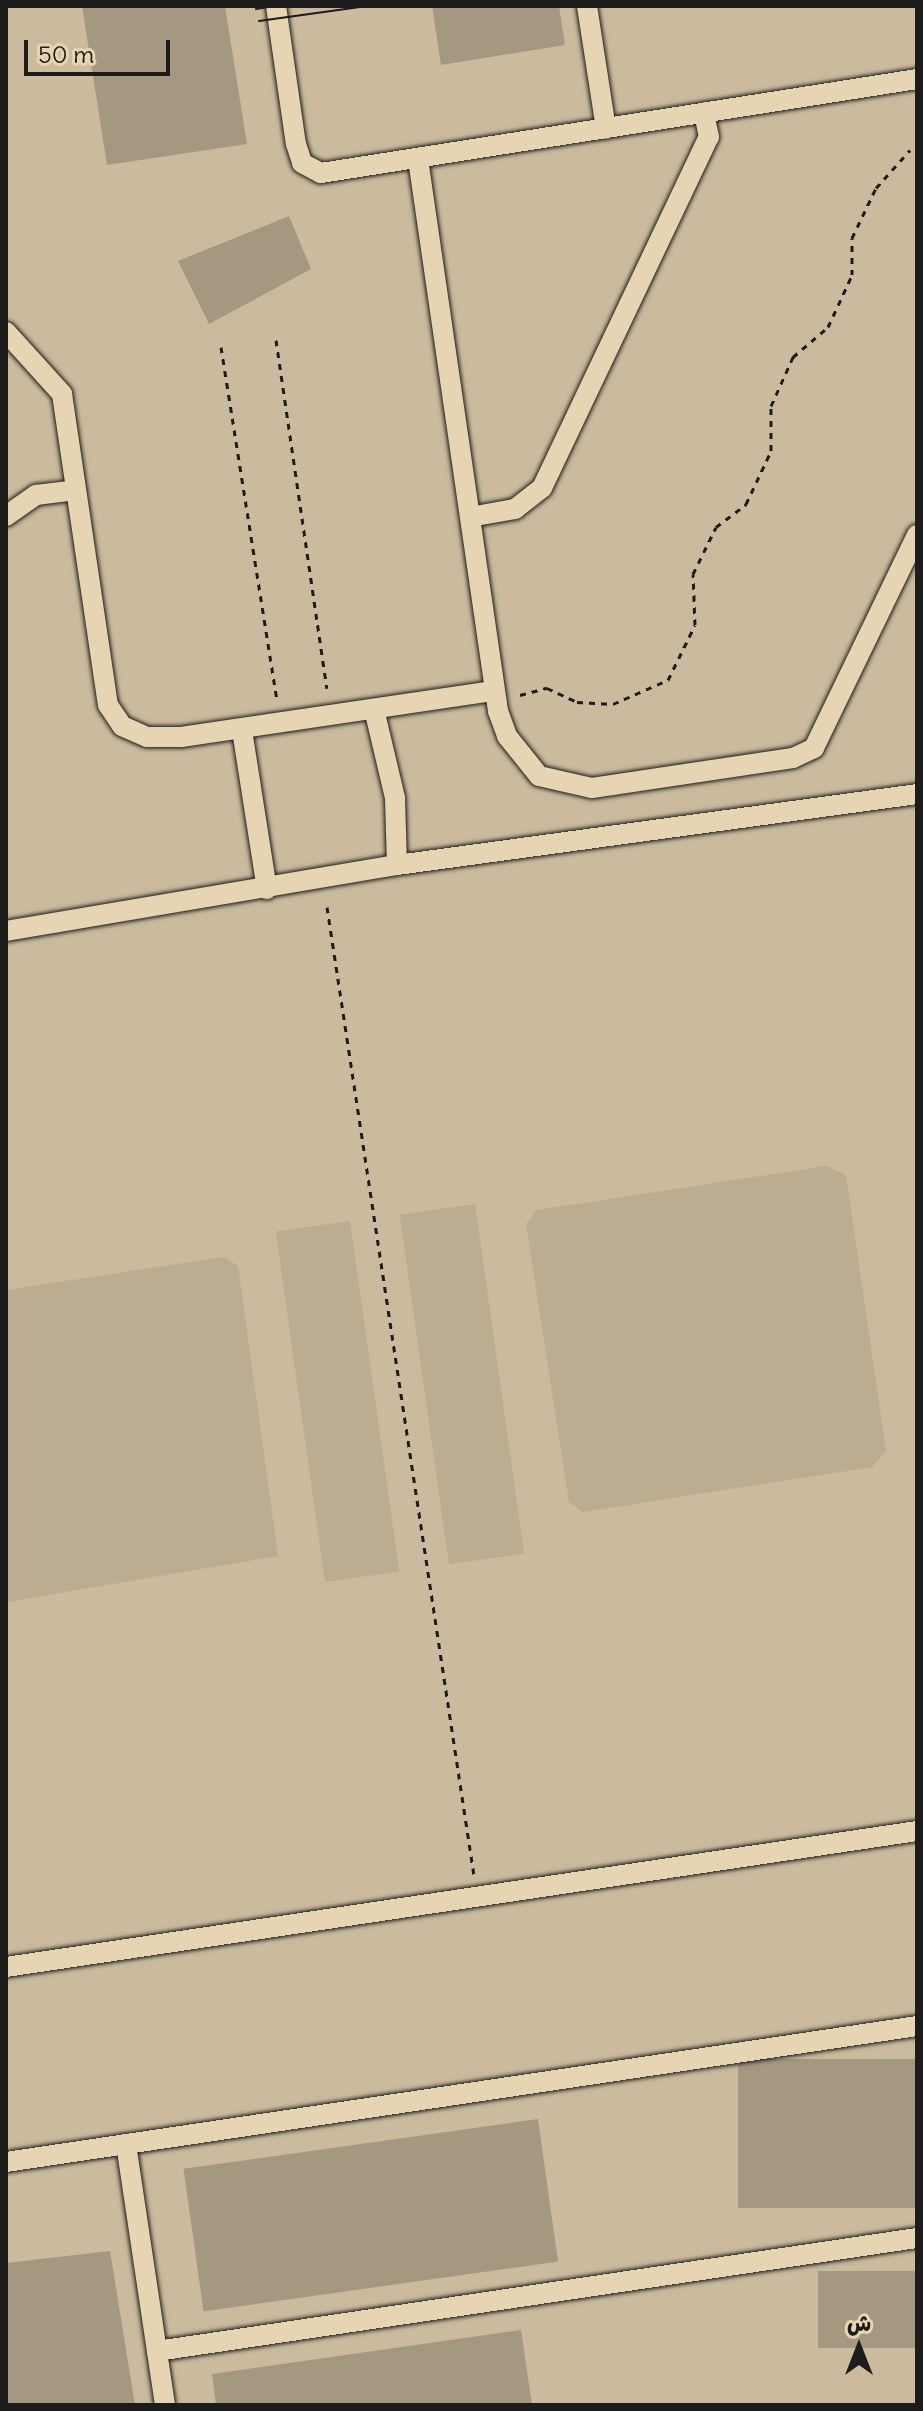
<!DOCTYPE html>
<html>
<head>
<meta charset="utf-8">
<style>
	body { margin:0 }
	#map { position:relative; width:923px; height:2411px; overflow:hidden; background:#dbc9a9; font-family:Delius,"Playpen Sans Arabic",sans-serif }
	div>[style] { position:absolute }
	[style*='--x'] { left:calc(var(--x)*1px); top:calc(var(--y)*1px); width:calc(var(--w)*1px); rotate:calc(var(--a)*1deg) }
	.built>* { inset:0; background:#cbba9d; transform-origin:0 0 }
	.green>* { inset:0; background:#bbac92; transform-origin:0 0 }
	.building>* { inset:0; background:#a59881; transform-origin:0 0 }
	.path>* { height:3px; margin-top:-1.5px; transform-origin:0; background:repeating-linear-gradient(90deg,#1c1c1c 0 6px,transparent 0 12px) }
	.roads { filter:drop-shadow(0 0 2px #1c1c1c) drop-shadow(0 0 2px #1c1c1c) }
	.minor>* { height:20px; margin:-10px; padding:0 10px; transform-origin:10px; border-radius:10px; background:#e7d4b2 }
	.tram>* { height:2px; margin:-1px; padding:0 1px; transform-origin:1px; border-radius:1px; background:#1c1c1c }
	span { translate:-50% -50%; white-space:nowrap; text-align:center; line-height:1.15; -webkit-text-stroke:6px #e7d4b2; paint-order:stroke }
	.frame { position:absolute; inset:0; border:8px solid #1c1c1c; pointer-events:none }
	.north { position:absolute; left:819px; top:2307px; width:80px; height:80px; -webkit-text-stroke:6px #e7d4b2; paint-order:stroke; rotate:0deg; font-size:22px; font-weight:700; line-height:32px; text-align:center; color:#1c1c1c }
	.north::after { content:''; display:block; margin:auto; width:28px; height:36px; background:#1c1c1c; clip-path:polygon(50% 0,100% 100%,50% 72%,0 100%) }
	.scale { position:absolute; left:24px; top:40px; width:146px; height:36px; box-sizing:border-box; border:4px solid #1c1c1c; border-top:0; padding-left:10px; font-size:24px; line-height:28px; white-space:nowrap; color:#1c1c1c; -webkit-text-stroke:6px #e7d4b2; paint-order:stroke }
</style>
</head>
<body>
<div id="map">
	<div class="built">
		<i style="left:6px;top:6px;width:911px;height:2399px"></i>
	</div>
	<div class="green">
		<i style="clip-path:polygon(826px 1166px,846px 1175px,886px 1451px,872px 1467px,583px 1512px,569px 1502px,526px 1224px,537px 1210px)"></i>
		<i style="left:475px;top:1204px;width:353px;height:76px;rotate:82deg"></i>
		<i style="left:350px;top:1221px;width:354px;height:75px;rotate:82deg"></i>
		<i style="clip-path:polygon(224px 1257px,238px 1266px,278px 1556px,6px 1602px,6px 1290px)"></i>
	</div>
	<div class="building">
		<i style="clip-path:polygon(82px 6px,225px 6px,247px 144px,107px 165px)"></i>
		<i style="clip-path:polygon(432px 6px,559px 6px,565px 45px,441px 65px)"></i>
		<i style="clip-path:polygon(289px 216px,311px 269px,209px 324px,178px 261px)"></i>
		<i style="left:917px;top:2059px;width:149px;height:179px;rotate:90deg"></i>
		<i style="left:538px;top:2119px;width:144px;height:358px;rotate:82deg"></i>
		<i style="clip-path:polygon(110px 2251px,135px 2405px,6px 2405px,6px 2263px)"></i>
		<i style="left:917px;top:2271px;width:77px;height:99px;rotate:90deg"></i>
		<i style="clip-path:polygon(521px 2330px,532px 2405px,216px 2405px,212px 2374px)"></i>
	</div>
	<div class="path">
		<i style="--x:276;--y:340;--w:352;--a:81.7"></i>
		<i style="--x:221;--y:347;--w:356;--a:81"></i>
		<i style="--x:520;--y:695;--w:28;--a:-15"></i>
		<i style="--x:547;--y:688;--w:33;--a:25"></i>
		<i style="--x:577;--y:702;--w:36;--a:3"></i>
		<i style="--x:613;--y:704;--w:60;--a:-23.6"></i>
		<i style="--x:668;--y:680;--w:61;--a:-63.9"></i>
		<i style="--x:695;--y:625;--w:51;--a:-92.2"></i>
		<i style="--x:693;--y:574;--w:52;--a:-63.9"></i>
		<i style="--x:716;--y:527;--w:38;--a:-37"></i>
		<i style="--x:746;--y:504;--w:59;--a:-64.7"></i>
		<i style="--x:771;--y:451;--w:45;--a:-90"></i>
		<i style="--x:771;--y:406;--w:54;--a:-65.8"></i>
		<i style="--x:793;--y:357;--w:46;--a:-40.6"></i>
		<i style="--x:828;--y:327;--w:57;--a:-65.2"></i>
		<i style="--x:852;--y:275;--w:37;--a:-90"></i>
		<i style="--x:852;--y:238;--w:55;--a:-64.4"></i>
		<i style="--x:876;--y:188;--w:51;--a:-48.2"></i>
		<i style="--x:327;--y:907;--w:980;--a:81.37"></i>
	</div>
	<div class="roads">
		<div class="minor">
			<i style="--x:276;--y:6;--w:139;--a:81.8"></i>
			<i style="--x:296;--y:144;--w:20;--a:72"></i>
			<i style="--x:302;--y:163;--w:21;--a:28"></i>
			<i style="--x:321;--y:173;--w:603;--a:-8.96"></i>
			<i style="--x:587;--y:6;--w:124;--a:81.2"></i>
			<i style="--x:418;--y:159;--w:558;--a:81.75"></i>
			<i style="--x:498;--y:711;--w:27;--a:70"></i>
			<i style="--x:507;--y:736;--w:51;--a:51.3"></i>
			<i style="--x:539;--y:776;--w:54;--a:12.8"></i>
			<i style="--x:592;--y:788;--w:203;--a:-8.5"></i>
			<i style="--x:793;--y:758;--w:23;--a:-25"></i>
			<i style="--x:814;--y:748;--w:237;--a:-64.2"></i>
			<i style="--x:6;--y:332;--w:84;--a:47.9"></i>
			<i style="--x:62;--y:394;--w:314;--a:81.6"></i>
			<i style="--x:108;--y:705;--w:25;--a:56"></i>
			<i style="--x:122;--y:726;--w:27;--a:24"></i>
			<i style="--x:147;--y:737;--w:34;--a:0"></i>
			<i style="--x:181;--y:737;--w:316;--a:-8.4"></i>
			<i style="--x:6;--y:516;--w:37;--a:-35"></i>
			<i style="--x:36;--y:495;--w:40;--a:-7.1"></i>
			<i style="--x:470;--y:517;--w:46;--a:-10.1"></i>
			<i style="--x:515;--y:509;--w:34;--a:-38"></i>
			<i style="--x:542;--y:488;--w:389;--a:-64.6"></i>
			<i style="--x:709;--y:137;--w:25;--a:-102"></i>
			<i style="--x:374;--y:709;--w:91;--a:76.7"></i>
			<i style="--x:395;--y:798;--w:67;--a:88.3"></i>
			<i style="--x:242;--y:730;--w:161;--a:81.1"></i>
			<i style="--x:6;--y:931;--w:397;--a:-9.6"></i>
			<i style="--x:397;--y:865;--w:525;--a:-7.77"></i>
			<i style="--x:6;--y:1967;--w:921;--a:-8.49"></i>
			<i style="--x:126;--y:2144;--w:264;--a:81.5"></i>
			<i style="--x:6;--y:2162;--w:921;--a:-8.49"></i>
			<i style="--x:157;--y:2351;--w:768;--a:-8.46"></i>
		</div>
	</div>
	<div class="tram">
		<i style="--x:256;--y:9;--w:20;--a:-9"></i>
		<i style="--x:259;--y:21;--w:109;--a:-7.9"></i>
	</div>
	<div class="frame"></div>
	<div class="north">ش</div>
	<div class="scale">50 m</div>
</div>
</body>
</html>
